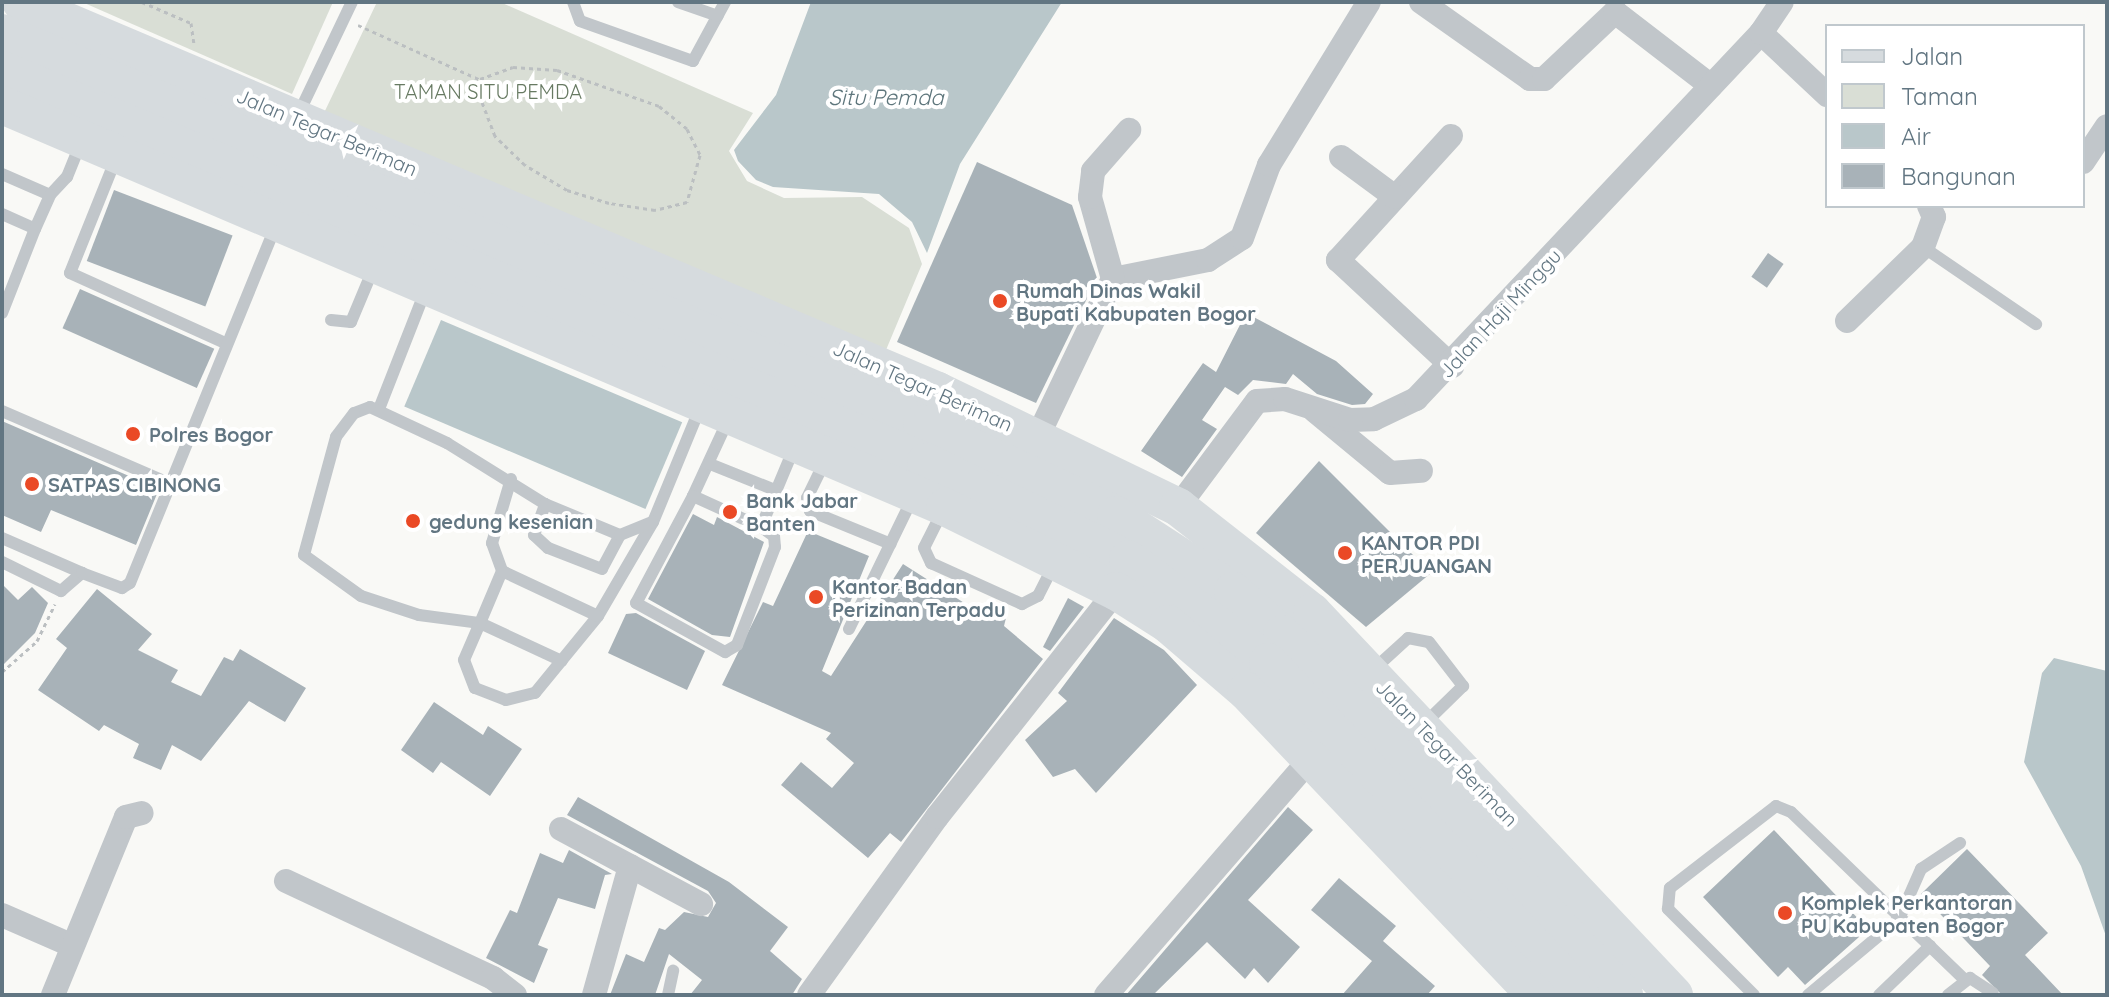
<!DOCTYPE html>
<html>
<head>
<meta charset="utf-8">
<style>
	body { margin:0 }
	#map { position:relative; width:2109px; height:997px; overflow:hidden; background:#f9f9f6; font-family:Quicksand,sans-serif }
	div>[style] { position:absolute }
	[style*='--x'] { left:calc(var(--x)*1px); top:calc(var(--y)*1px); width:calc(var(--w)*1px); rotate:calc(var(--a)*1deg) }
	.green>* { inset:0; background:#d9ded5 }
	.water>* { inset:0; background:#b9c7ca; transform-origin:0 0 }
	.building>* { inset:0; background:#a8b2b8; transform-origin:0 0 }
	.path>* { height:3px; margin-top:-1.5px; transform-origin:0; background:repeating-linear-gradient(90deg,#bbbfc1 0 4px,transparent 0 8px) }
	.lane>* { height:12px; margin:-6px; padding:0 6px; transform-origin:6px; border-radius:6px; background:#c1c6ca }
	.street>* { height:24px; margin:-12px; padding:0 12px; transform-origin:12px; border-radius:12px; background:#c1c6ca }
	.primary>* { height:38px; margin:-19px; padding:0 19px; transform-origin:19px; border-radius:19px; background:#d6dbde }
	.dots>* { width:22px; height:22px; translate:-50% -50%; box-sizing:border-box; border:4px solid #fff; border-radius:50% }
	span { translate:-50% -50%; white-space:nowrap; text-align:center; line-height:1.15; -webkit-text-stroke:8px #fff; paint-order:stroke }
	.park-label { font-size:20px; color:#677a62 }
	.street-label { font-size:20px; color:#627682 }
	.poi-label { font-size:20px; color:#627682; font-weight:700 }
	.left { translate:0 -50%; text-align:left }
	.water-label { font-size:22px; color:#5e767c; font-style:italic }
	.frame { position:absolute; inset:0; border:4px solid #627682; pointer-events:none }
	.legend { position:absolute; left:1825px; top:24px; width:260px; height:184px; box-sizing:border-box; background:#fff; border:2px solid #c0c8cd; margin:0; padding:10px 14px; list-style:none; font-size:24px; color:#627682 }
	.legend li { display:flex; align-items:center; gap:16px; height:40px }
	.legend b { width:40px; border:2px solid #c0c8cd }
</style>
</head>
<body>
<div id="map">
	<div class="green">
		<i style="clip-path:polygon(82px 2px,333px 2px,292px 94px)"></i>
		<i style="clip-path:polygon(377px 2px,500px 2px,753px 113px,729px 151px,747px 181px,784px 198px,862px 197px,909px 228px,922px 264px,886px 350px,323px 115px)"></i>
	</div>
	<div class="water">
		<i style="clip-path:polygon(811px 2px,1062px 2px,960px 164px,927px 253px,912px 222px,879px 194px,773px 187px,756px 180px,738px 161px,734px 150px,776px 95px)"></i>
		<i style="left:441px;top:320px;width:262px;height:94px;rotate:23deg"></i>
		<i style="clip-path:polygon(2054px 658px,2107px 671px,2107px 939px,2081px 866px,2024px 762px,2042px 673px)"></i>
	</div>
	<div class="building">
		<i style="clip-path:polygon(977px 162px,1072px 205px,1097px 278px,1036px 403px,897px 342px)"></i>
		<i style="left:114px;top:190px;width:127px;height:76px;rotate:21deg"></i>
		<i style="left:1768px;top:253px;width:19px;height:29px;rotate:35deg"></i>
		<i style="left:80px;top:289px;width:147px;height:43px;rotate:24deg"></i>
		<i style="clip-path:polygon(1246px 313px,1336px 361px,1373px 394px,1365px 404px,1352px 405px,1317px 394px,1293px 374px,1286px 384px,1253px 380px,1238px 395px,1225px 387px,1202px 420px,1217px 429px,1182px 477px,1141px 451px,1203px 363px,1216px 372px)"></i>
		<i style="clip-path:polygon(2px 421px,159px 489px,136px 545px,51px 510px,41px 532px,2px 515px)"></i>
		<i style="clip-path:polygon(1319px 461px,1431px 573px,1366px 627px,1256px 533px)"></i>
		<i style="clip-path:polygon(693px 514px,714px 525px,717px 517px,764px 542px,730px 637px,712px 635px,648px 599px)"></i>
		<i style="clip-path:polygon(808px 531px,869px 556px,822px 671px,831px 676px,903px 564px,969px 606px,995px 604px,1006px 618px,1004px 626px,1043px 659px,901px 842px,890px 833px,868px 858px,781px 785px,801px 762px,832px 788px,854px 763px,826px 739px,831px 733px,722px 685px,763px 602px,773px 606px)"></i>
		<i style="clip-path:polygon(2px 584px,18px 600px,32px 587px,48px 603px,35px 633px,2px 666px)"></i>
		<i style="clip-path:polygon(97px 589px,152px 634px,138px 650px,178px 670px,171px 682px,201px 696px,224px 657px,233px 661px,240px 649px,306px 688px,285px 722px,249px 701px,201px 761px,172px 745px,161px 770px,133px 758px,139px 744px,104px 725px,99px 731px,38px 690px,67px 648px,56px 639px)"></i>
		<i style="clip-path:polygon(1068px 598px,1084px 607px,1050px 651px,1043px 647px)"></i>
		<i style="clip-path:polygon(636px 613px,705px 651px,687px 690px,608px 653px,626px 614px)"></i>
		<i style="clip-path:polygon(1114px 618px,1164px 650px,1197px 685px,1096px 793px,1075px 769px,1053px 777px,1025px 740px,1067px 701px,1058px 693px)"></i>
		<i style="clip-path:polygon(434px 702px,483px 735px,488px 726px,522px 749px,490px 796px,441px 762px,433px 773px,401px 750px)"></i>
		<i style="clip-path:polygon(578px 797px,729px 882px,788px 927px,770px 951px,802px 979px,792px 995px,690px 995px,702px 980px,669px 954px,655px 995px,610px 995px,626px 954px,644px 962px,659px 928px,665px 930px,684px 912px,708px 917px,716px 903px,708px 891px,567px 815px)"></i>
		<i style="clip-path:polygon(1288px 807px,1313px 830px,1248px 900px,1300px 947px,1268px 983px,1254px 968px,1245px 979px,1207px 942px,1153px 995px,1126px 995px)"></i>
		<i style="clip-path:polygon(1774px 830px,1868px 929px,1805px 985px,1788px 967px,1778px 977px,1703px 897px)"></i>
		<i style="clip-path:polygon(1967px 849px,2048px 933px,2025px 955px,2063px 995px,2002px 995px,1982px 975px,1990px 966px,1921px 894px)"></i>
		<i style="clip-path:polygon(569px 850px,612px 874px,605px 875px,595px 909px,558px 898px,538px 945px,548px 949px,534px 983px,486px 958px,510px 910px,517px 913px,540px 853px,563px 863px)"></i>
		<i style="clip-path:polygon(1339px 878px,1396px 926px,1383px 941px,1435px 986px,1427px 995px,1342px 995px,1372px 961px,1311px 910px)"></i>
	</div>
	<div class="path">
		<i style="--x:142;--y:2;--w:53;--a:23.2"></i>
		<i style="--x:191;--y:23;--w:22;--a:82"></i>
		<i style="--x:358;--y:25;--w:133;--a:24.1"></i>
		<i style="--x:513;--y:67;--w:44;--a:3.9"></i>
		<i style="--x:557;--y:70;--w:108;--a:19.4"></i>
		<i style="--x:659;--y:106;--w:36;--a:39"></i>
		<i style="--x:687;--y:129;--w:29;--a:63"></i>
		<i style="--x:700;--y:155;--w:49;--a:105.5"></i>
		<i style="--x:687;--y:202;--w:33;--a:166"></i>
		<i style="--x:655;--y:210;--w:47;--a:-171.3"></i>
		<i style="--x:609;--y:203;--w:44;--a:-162.8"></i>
		<i style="--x:567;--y:190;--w:49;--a:-149.2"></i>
		<i style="--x:525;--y:165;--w:42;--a:-136"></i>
		<i style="--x:495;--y:136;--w:36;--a:-111"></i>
		<i style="--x:482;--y:102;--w:23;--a:-95"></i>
		<i style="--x:480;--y:79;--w:35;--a:-20"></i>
		<i style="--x:2;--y:672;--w:47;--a:-41.5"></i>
		<i style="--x:37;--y:641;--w:41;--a:-64.1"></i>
	</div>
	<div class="lane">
		<i style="--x:573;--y:2;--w:20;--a:70"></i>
		<i style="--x:580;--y:21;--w:120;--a:19.5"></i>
		<i style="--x:693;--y:61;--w:67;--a:-61.5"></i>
		<i style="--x:678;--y:2;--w:42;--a:19.3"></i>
		<i style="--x:298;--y:115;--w:125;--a:-64.5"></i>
		<i style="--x:117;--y:156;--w:126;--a:111.9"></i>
		<i style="--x:70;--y:273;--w:172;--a:24.3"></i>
		<i style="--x:2;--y:174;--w:52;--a:23.6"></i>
		<i style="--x:50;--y:195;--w:25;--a:-47"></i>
		<i style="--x:67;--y:177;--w:38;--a:-68"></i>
		<i style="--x:2;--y:214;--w:36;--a:24"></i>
		<i style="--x:35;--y:229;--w:37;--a:-66"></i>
		<i style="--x:1923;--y:247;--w:137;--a:34.3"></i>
		<i style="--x:2;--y:313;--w:90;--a:-68.6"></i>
		<i style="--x:331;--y:320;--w:20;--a:6"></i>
		<i style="--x:351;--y:322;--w:60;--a:-67.3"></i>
		<i style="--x:379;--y:409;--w:129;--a:-68.6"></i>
		<i style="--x:2;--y:411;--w:184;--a:23.4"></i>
		<i style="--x:729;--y:418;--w:86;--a:114.8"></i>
		<i style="--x:693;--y:496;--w:75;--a:24.5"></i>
		<i style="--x:761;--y:527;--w:86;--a:-67.3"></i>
		<i style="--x:826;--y:459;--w:43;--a:116"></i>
		<i style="--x:807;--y:498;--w:13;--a:77"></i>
		<i style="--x:810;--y:511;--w:87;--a:22.2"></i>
		<i style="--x:710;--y:464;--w:70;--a:21.8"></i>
		<i style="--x:511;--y:479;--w:67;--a:106.5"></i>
		<i style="--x:492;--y:543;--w:30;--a:70"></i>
		<i style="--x:502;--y:571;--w:56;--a:112.9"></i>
		<i style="--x:480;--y:623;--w:90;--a:24.9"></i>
		<i style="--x:693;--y:496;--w:121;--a:118"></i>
		<i style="--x:636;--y:603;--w:102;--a:28.8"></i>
		<i style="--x:725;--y:652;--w:14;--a:-30"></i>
		<i style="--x:737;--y:645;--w:105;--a:-68.8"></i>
		<i style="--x:775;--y:547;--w:11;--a:-95"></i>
		<i style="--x:774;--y:536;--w:16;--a:-145"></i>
		<i style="--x:545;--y:504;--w:115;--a:-148.1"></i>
		<i style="--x:447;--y:443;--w:85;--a:-154.9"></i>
		<i style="--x:370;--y:407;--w:17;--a:159"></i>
		<i style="--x:354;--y:413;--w:30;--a:127"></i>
		<i style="--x:336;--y:437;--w:122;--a:105.2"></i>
		<i style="--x:304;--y:555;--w:70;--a:35.7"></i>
		<i style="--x:361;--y:596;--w:61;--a:18.1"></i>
		<i style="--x:419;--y:615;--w:62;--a:7.5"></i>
		<i style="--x:480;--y:623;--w:40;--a:113.4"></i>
		<i style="--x:464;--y:660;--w:30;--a:69"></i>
		<i style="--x:475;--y:688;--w:33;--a:21"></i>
		<i style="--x:506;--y:700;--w:30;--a:-14"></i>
		<i style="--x:535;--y:693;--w:99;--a:-50.7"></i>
		<i style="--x:598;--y:616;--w:109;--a:-59.7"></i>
		<i style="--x:653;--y:522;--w:123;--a:-67.6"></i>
		<i style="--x:943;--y:510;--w:42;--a:116.6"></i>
		<i style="--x:924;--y:548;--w:17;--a:65"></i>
		<i style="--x:931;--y:563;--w:100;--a:24.3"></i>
		<i style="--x:1022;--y:604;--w:18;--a:-27"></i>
		<i style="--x:1038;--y:596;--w:35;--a:-63"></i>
		<i style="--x:620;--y:535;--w:38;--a:118"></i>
		<i style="--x:602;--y:569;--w:58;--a:-158.7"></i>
		<i style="--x:548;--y:548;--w:19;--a:-137"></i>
		<i style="--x:534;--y:535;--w:33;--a:-70"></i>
		<i style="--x:545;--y:504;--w:81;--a:22.5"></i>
		<i style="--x:620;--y:535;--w:35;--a:-22"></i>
		<i style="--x:2;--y:538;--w:87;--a:23.6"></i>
		<i style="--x:2;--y:562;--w:66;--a:26.2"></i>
		<i style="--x:61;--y:591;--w:28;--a:-41"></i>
		<i style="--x:82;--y:573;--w:43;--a:20.6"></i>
		<i style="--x:122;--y:588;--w:9;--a:-32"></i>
		<i style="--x:130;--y:583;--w:387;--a:-67.8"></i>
		<i style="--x:502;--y:571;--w:106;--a:25.1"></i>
		<i style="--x:849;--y:629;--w:144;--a:-64.1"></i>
		<i style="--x:1373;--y:670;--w:47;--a:-42.4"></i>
		<i style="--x:1408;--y:638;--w:21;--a:11"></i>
		<i style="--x:1429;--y:642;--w:56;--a:52.3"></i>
		<i style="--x:1463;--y:686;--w:56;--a:135.7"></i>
		<i style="--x:668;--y:995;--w:25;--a:-78"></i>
		<i style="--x:1754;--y:995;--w:122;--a:-135"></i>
		<i style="--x:1668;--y:909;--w:21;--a:-85"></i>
		<i style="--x:1670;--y:888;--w:134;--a:-37.7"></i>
		<i style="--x:1776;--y:806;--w:16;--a:22"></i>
		<i style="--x:1791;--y:812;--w:242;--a:44"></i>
		<i style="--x:1808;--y:995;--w:119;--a:-39.9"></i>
		<i style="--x:1899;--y:919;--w:55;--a:-66.3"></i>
		<i style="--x:1921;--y:869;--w:47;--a:-33.7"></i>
		<i style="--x:1879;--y:995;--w:71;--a:-43.9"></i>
		<i style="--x:1948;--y:995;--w:28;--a:-38"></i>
		<i style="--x:1970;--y:978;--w:27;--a:33"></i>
	</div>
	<div class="street">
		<i style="--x:1421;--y:2;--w:133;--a:35.2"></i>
		<i style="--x:1530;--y:79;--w:14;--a:0"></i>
		<i style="--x:1544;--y:79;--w:98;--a:-43.3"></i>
		<i style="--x:1615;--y:12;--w:121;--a:37.6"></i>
		<i style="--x:1761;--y:33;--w:91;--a:43.2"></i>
		<i style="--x:1451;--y:136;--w:168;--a:132.3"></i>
		<i style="--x:1338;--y:260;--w:156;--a:42.9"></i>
		<i style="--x:1341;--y:157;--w:67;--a:36.5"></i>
		<i style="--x:2083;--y:162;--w:43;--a:-56.3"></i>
		<i style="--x:1113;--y:279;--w:97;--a:-11.3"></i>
		<i style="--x:1208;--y:260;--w:40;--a:-32.9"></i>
		<i style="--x:1242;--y:238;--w:78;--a:-69.7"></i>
		<i style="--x:1269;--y:165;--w:191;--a:-58.5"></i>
		<i style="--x:1847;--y:321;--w:106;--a:-44.2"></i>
		<i style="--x:1923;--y:247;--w:32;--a:-70"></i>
		<i style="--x:1934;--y:217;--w:12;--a:-114"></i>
		<i style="--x:1315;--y:411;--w:97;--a:39.6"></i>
		<i style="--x:1390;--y:473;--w:31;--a:-4"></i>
		<i style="--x:1038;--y:436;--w:174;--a:-64.5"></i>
		<i style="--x:1113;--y:279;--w:85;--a:-105.7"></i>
		<i style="--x:1090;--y:197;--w:26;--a:-83"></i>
		<i style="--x:1093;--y:171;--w:55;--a:-48.7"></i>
		<i style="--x:1178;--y:507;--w:132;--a:-53.3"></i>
		<i style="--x:1257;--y:401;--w:28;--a:-4"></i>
		<i style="--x:1285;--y:399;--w:68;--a:17.9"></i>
		<i style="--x:1350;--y:420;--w:24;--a:-2"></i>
		<i style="--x:1374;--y:419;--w:47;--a:-25.5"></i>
		<i style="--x:1416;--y:399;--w:503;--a:-46.69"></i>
		<i style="--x:1761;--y:33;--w:37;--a:-56"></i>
		<i style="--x:561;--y:829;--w:159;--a:28.2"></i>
		<i style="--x:286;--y:881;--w:229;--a:25.1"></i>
		<i style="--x:493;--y:978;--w:28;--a:38"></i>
		<i style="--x:2;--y:915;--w:75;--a:23.5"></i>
		<i style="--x:53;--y:995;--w:192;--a:-67.7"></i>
		<i style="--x:126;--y:817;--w:16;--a:-14"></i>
		<i style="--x:594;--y:995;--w:134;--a:-74.4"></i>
		<i style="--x:809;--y:995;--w:219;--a:-54.3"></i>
		<i style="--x:937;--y:817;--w:288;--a:-51.6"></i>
		<i style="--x:1106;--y:995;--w:315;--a:-49.1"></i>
	</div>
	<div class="primary">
		<i style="--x:21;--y:2;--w:996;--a:22.99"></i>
		<i style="--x:938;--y:391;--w:267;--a:25.8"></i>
		<i style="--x:1178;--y:507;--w:170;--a:38.1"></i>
		<i style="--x:1312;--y:612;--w:527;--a:46.61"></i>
		<i style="--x:2;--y:33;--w:1000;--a:23.03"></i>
		<i style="--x:922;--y:424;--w:214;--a:25.1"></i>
		<i style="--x:1116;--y:515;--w:140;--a:33"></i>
		<i style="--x:1233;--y:591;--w:65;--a:41.3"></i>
		<i style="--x:1282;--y:634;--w:497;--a:46.5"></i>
		<i style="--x:2;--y:70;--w:1004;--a:22.99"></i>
		<i style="--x:926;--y:462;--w:224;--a:25.7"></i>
		<i style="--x:1128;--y:559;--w:174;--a:36.3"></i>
		<i style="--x:1268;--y:662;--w:457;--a:46.8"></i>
		<i style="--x:2;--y:105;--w:1025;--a:23.09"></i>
		<i style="--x:945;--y:507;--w:191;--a:26.2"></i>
		<i style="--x:1116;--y:591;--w:62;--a:32.4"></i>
		<i style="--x:1168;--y:624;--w:103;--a:40.7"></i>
		<i style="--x:1246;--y:691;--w:420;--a:46.4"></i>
	</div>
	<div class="dots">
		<i style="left:1000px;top:301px;background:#ea4925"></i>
		<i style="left:133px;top:434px;background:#ea4925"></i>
		<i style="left:32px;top:484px;background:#ea4925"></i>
		<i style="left:730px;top:512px;background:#ea4925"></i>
		<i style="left:413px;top:521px;background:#ea4925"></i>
		<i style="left:1345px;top:553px;background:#ea4925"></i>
		<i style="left:816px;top:597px;background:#ea4925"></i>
		<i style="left:1785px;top:913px;background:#ea4925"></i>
	</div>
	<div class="park-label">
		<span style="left:488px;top:91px">TAMAN SITU PEMDA</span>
	</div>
	<div class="street-label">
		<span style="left:327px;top:132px;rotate:23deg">Jalan Tegar Beriman</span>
		<span style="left:1500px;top:313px;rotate:-47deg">Jalan Haji Minggu</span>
		<span style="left:923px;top:386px;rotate:24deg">Jalan Tegar Beriman</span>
		<span style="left:1447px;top:753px;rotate:46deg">Jalan Tegar Beriman</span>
	</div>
	<div class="poi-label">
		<span class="left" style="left:1016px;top:302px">Rumah Dinas Wakil<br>Bupati Kabupaten Bogor</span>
		<span class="left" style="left:149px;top:434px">Polres Bogor</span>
		<span class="left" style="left:48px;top:484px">SATPAS CIBINONG</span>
		<span class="left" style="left:746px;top:512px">Bank Jabar<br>Banten</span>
		<span class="left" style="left:429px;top:521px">gedung kesenian</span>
		<span class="left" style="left:1361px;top:554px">KANTOR PDI<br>PERJUANGAN</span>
		<span class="left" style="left:832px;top:598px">Kantor Badan<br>Perizinan Terpadu</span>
		<span class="left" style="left:1801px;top:914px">Komplek Perkantoran<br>PU Kabupaten Bogor</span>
	</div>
	<div class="water-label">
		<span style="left:886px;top:98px">Situ Pemda</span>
	</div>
	<div class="frame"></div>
	<ul class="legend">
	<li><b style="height:10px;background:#d6dbde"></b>Jalan</li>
	<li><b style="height:22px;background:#d9ded5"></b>Taman</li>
	<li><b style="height:22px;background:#b9c7ca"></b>Air</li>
	<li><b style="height:22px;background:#a8b2b8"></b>Bangunan</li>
	</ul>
</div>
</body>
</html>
